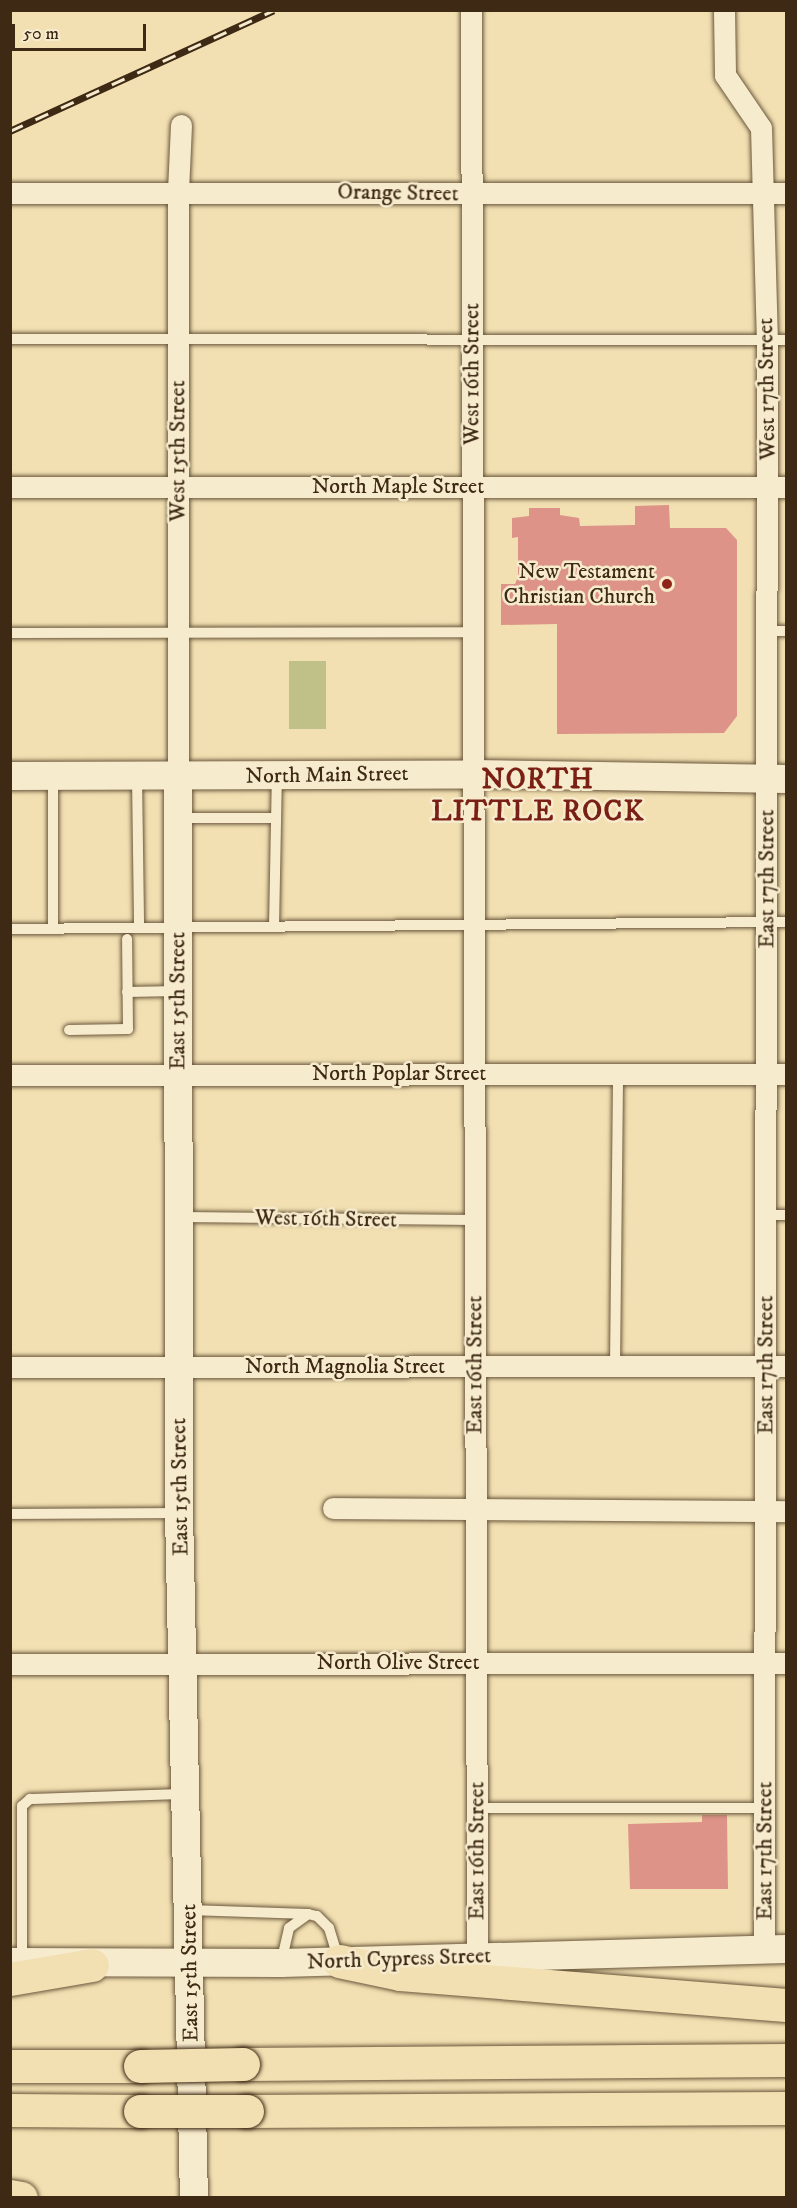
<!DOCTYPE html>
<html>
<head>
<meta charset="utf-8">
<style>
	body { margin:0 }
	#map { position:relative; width:797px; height:2208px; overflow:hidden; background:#f2e0b2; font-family:"IM FELL DW Pica",serif }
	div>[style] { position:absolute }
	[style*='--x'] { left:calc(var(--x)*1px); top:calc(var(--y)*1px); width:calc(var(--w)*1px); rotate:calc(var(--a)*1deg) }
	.green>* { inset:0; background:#bfc189; transform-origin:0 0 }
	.building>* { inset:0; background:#dd9387 }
	.roads { filter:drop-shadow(0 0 2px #6a573c) drop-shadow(0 0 2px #6a573c) }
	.lane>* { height:10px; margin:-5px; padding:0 5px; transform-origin:5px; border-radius:5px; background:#f7ebcd }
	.street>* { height:21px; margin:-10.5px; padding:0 10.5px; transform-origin:10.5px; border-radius:10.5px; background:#f7ebcd }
	.secondary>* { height:28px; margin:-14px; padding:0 14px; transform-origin:14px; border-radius:14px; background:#f7ebcd }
	.highway>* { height:33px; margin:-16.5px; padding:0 16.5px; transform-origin:16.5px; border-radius:16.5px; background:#f2e0b2 }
	.rail>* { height:7px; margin-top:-3.5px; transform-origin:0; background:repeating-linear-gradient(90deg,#f7ebcd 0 14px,#3d2914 0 28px); box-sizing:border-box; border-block:2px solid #3d2914 }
	.bridges { filter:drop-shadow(0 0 2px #3d2914) drop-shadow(0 0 2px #3d2914) }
	.highway-bridge>* { height:33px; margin:-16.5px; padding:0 16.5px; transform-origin:16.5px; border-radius:16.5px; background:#f2e0b2 }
	.dots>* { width:16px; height:16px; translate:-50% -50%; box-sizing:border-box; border:3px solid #f7ebcd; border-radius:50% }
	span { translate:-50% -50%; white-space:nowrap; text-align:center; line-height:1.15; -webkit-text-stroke:5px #f7ebcd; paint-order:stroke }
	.street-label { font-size:22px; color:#3d2914 }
	.poi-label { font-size:22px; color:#3d2914 }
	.right { translate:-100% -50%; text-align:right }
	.district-label { font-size:28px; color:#7a1f14; font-weight:700; letter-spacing:1.5px }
	.frame { position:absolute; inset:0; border:12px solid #3d2914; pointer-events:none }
	.scale { position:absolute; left:12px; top:24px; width:134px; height:27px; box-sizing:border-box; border:3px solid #3d2914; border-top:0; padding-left:8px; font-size:18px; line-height:21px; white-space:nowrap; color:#3d2914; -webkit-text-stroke:4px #f7ebcd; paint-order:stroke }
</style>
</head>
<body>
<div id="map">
	<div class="green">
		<i style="left:289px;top:661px;width:37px;height:68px"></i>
	</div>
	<div class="building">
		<i style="clip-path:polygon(669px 505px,670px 528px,726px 528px,737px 540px,737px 716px,724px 733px,557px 734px,557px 624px,501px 625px,501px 584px,515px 584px,518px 577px,518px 537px,512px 538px,512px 518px,529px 516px,529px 508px,560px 508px,560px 515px,579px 518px,580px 526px,635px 525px,635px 506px)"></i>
		<i style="clip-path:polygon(702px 1815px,727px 1815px,728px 1889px,630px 1889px,628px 1824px,702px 1822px)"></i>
	</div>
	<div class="roads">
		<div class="lane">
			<i style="--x:10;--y:339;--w:776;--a:0.07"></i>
			<i style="--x:768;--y:631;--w:18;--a:0"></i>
			<i style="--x:10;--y:633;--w:463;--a:-0.1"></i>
			<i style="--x:53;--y:777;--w:152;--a:90"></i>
			<i style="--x:137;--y:777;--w:151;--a:89.2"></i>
			<i style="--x:179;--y:818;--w:97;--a:0"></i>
			<i style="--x:274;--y:927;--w:152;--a:-88.9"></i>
			<i style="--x:10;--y:929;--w:776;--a:-0.52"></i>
			<i style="--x:127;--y:992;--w:51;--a:-1.1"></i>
			<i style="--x:69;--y:1030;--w:59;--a:-1"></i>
			<i style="--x:128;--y:1029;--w:90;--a:-90.6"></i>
			<i style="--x:766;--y:1215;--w:20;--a:0"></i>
			<i style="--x:181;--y:1217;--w:294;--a:0.6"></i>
			<i style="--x:615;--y:1367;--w:293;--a:-89.4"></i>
			<i style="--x:10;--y:1514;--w:169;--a:-0.3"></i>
			<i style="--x:477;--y:1808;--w:288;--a:0"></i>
			<i style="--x:189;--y:1910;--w:119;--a:1.9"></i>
			<i style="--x:22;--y:1962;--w:156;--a:-90"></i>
			<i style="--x:22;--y:1806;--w:11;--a:-41"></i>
			<i style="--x:30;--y:1799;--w:153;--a:-1.9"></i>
			<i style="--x:281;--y:1963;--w:36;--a:-77"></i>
			<i style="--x:289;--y:1928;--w:24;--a:-36"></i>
			<i style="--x:308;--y:1914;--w:9;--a:13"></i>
			<i style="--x:317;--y:1916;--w:17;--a:45"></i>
			<i style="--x:329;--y:1928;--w:30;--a:73"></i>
		</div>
		<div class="street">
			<i style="--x:471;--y:10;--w:1946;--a:89.82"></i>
			<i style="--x:724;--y:10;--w:65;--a:89.1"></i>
			<i style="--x:725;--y:75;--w:64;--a:55.8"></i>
			<i style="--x:761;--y:128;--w:212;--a:88.4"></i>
			<i style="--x:767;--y:340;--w:1610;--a:90.11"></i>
			<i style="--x:10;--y:193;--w:776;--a:0"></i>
			<i style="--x:10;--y:487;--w:776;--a:0"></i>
			<i style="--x:178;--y:777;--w:586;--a:-90"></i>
			<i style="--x:178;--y:191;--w:66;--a:-87.4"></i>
			<i style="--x:10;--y:1075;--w:776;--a:-0.07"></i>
			<i style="--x:10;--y:1367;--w:776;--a:-0.07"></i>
			<i style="--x:333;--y:1508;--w:453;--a:0.4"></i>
			<i style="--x:10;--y:1664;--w:776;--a:-0.07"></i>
		</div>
		<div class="secondary">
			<i style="--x:10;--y:776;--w:463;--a:-0.2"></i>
			<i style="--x:473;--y:774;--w:313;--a:0.9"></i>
			<i style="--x:178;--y:777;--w:736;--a:89.92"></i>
			<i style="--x:179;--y:1513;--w:685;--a:88.75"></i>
			<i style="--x:10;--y:1962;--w:271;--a:0.2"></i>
			<i style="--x:281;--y:1963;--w:505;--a:-1.59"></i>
		</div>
		<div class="highway">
			<i style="--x:339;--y:1961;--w:62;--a:12"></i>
			<i style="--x:400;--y:1974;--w:387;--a:4.6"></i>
			<i style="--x:10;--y:1979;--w:83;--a:-9.7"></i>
			<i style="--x:243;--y:2064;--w:543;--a:-0.42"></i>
			<i style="--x:10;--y:2066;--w:130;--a:0"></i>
			<i style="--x:10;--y:2110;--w:130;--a:0.4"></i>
			<i style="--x:247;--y:2111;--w:539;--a:-0.32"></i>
			<i style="--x:10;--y:2196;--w:11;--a:10"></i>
		</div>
	</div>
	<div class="rail">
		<i style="--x:10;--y:131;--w:290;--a:-24.6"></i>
	</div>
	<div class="bridges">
		<div class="highway-bridge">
			<i style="--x:140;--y:2066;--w:103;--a:-1.1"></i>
			<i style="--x:140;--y:2111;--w:107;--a:0"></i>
		</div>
	</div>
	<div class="dots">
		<i style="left:667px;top:584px;background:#8f2418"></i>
	</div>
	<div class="street-label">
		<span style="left:398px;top:193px;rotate:1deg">Orange Street</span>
		<span style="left:472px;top:374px;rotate:-90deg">West 16th Street</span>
		<span style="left:767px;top:389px;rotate:-91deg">West 17th Street</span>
		<span style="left:178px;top:451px;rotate:-90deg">West 15th Street</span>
		<span style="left:398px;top:487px">North Maple Street</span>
		<span style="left:327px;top:775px;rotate:-1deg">North Main Street</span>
		<span style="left:767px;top:879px;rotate:-90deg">East 17th Street</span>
		<span style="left:178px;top:1001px;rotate:-90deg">East 15th Street</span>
		<span style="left:399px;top:1074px">North Poplar Street</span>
		<span style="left:326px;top:1219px;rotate:1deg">West 16th Street</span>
		<span style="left:475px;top:1365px;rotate:-90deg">East 16th Street</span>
		<span style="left:766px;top:1365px;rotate:-90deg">East 17th Street</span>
		<span style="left:345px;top:1367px">North Magnolia Street</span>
		<span style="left:180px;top:1487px;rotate:-91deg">East 15th Street</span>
		<span style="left:398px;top:1663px">North Olive Street</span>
		<span style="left:477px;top:1851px;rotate:-90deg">East 16th Street</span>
		<span style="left:765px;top:1851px;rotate:-90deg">East 17th Street</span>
		<span style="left:399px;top:1959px;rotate:-2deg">North Cypress Street</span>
		<span style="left:190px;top:1973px;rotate:-91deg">East 15th Street</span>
	</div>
	<div class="poi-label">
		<span class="right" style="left:655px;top:584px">New Testament<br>Christian Church</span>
	</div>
	<div class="district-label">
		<span style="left:538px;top:796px">NORTH<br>LITTLE ROCK</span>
	</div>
	<div class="frame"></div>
	<div class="scale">50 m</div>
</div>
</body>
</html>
